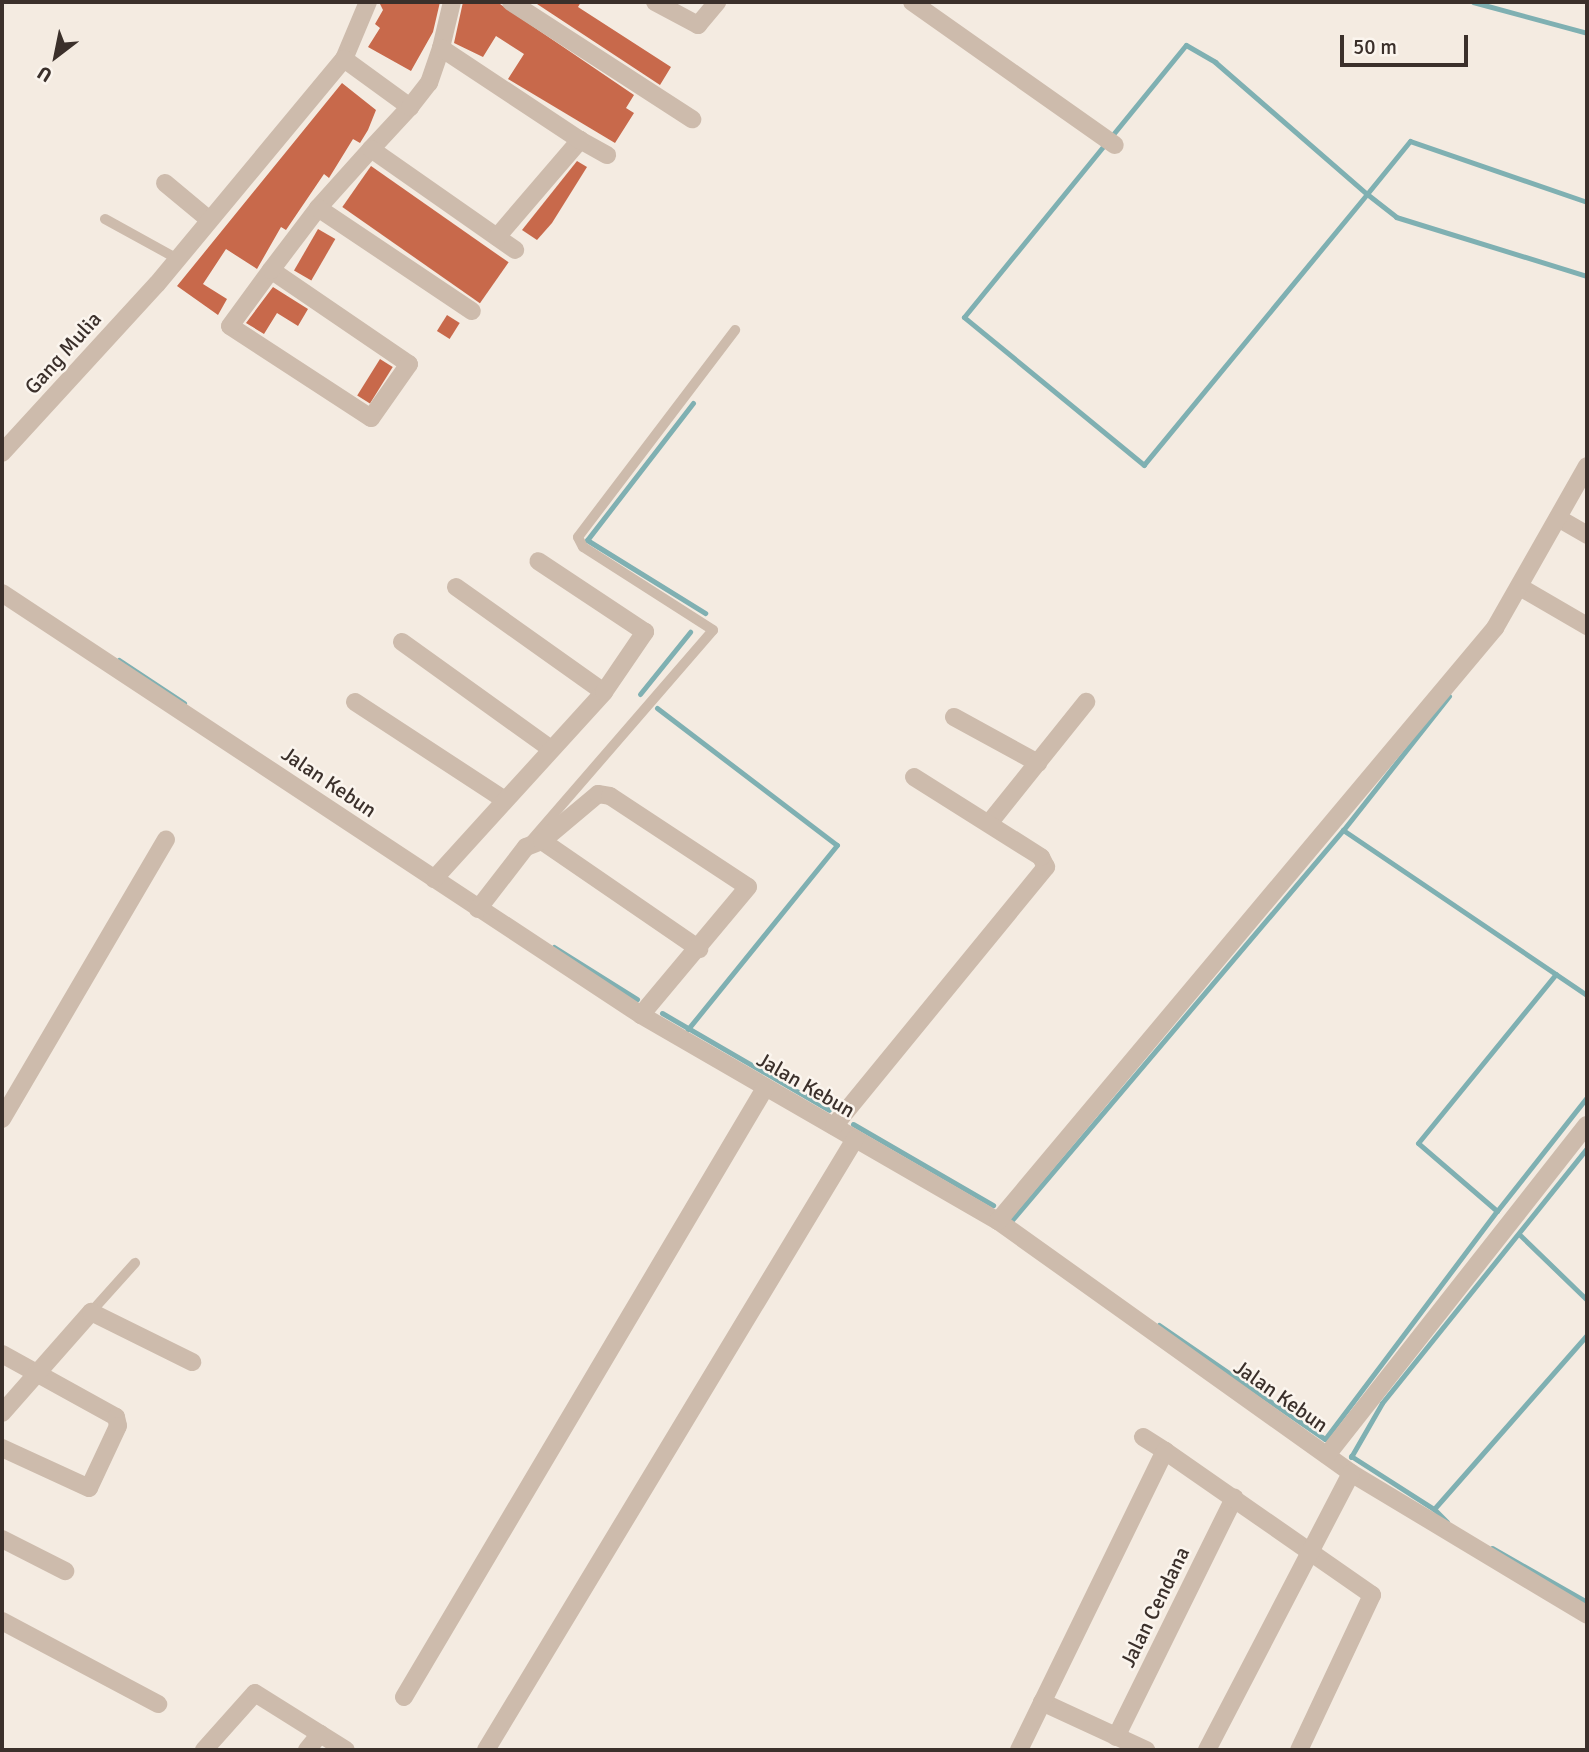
<!DOCTYPE html>
<html>
<head>
<meta charset="utf-8">
<style>
	body { margin:0 }
	#map { position:relative; width:1589px; height:1752px; overflow:hidden; background:#f4ebe1; font-family:Signika,sans-serif }
	div>[style] { position:absolute }
	[style*='--x'] { left:calc(var(--x)*1px); top:calc(var(--y)*1px); width:calc(var(--w)*1px); rotate:calc(var(--a)*1deg) }
	.stream>* { height:5px; margin:-2.5px; padding:0 2.5px; transform-origin:2.5px; border-radius:2.5px; background:#7fb0b2 }
	.building>* { inset:0; background:#c8694b; transform-origin:0 0 }
	.lane>* { height:10px; margin:-5px; padding:0 5px; transform-origin:5px; border-radius:5px; background:#cdbbac }
	.street>* { height:18px; margin:-9px; padding:0 9px; transform-origin:9px; border-radius:9px; background:#cdbbac }
	span { translate:-50% -50%; white-space:nowrap; text-align:center; line-height:1.15; -webkit-text-stroke:5px #fbf5ee; paint-order:stroke }
	.street-label { font-size:21px; color:#3b302b }
	.frame { position:absolute; inset:0; border:4px solid #3b302b; pointer-events:none }
	.north { position:absolute; left:21px; top:21px; width:70px; height:70px; -webkit-text-stroke:5px #fbf5ee; paint-order:stroke; rotate:212deg; font-size:19px; font-weight:700; line-height:28px; text-align:center; color:#3b302b }
	.north::after { content:''; display:block; margin:auto; width:24px; height:32px; background:#3b302b; clip-path:polygon(50% 0,100% 100%,50% 72%,0 100%) }
	.scale { position:absolute; left:1340px; top:35px; width:128px; height:32px; box-sizing:border-box; border:4px solid #3b302b; border-top:0; padding-left:9px; font-size:21px; line-height:24px; white-space:nowrap; color:#3b302b; -webkit-text-stroke:5px #fbf5ee; paint-order:stroke }
</style>
</head>
<body>
<div id="map">
	<div class="stream">
		<i style="--x:1473;--y:2;--w:118;--a:15.2"></i>
		<i style="--x:1587;--y:202;--w:187;--a:-161"></i>
		<i style="--x:1410;--y:141;--w:68;--a:129.1"></i>
		<i style="--x:1367;--y:194;--w:351;--a:129.5"></i>
		<i style="--x:1144;--y:465;--w:233;--a:-140.6"></i>
		<i style="--x:964;--y:317;--w:351;--a:-50.8"></i>
		<i style="--x:1186;--y:45;--w:34;--a:30"></i>
		<i style="--x:1215;--y:62;--w:201;--a:41"></i>
		<i style="--x:1367;--y:194;--w:37;--a:38"></i>
		<i style="--x:1396;--y:217;--w:200;--a:17.2"></i>
		<i style="--x:693;--y:403;--w:173;--a:127.7"></i>
		<i style="--x:587;--y:540;--w:139;--a:31.7"></i>
		<i style="--x:119;--y:660;--w:78;--a:33.5"></i>
		<i style="--x:640;--y:694;--w:80;--a:-51.1"></i>
		<i style="--x:1449;--y:696;--w:171;--a:128.3"></i>
		<i style="--x:1343;--y:830;--w:295;--a:34.1"></i>
		<i style="--x:657;--y:708;--w:226;--a:37.3"></i>
		<i style="--x:837;--y:845;--w:237;--a:129"></i>
		<i style="--x:554;--y:947;--w:98;--a:32.1"></i>
		<i style="--x:662;--y:1013;--w:193;--a:30.1"></i>
		<i style="--x:853;--y:1124;--w:162;--a:30.1"></i>
		<i style="--x:1497;--y:1211;--w:145;--a:-51.7"></i>
		<i style="--x:1012;--y:1220;--w:512;--a:-49.68"></i>
		<i style="--x:1521;--y:1236;--w:92;--a:44.1"></i>
		<i style="--x:1159;--y:1325;--w:201;--a:34.5"></i>
		<i style="--x:1325;--y:1439;--w:286;--a:-53"></i>
		<i style="--x:1497;--y:1211;--w:104;--a:-139.3"></i>
		<i style="--x:1418;--y:1143;--w:218;--a:-50.8"></i>
		<i style="--x:1351;--y:1456;--w:98;--a:32.6"></i>
		<i style="--x:1351;--y:1457;--w:62;--a:-60.1"></i>
		<i style="--x:1382;--y:1403;--w:327;--a:-51.2"></i>
		<i style="--x:1447;--y:1522;--w:18;--a:-135"></i>
		<i style="--x:1434;--y:1509;--w:232;--a:-48.7"></i>
		<i style="--x:1492;--y:1548;--w:109;--a:29.6"></i>
	</div>
	<div class="building">
		<i style="clip-path:polygon(379px 2px,440px 2px,433px 32px,411px 71px,368px 47px,380px 28px,375px 24px,383px 10px)"></i>
		<i style="clip-path:polygon(463px 2px,497px 2px,634px 95px,626px 108px,634px 113px,615px 143px,508px 79px,524px 54px,496px 36px,483px 57px,454px 43px)"></i>
		<i style="clip-path:polygon(534px 2px,581px 2px,578px 7px,671px 67px,660px 85px)"></i>
		<i style="clip-path:polygon(342px 83px,376px 110px,368px 130px,360px 143px,353px 139px,329px 178px,324px 174px,286px 230px,281px 227px,257px 269px,226px 249px,203px 284px,227px 299px,218px 315px,177px 286px)"></i>
		<i style="clip-path:polygon(577px 161px,587px 167px,552px 223px,537px 240px,522px 230px)"></i>
		<i style="left:371px;top:166px;width:168px;height:50px;rotate:35deg"></i>
		<i style="left:318px;top:229px;width:20px;height:48px;rotate:30deg"></i>
		<i style="clip-path:polygon(273px 287px,308px 309px,298px 326px,277px 313px,264px 334px,246px 323px)"></i>
		<i style="left:447px;top:315px;width:15px;height:19px;rotate:32deg"></i>
		<i style="left:380px;top:359px;width:15px;height:43px;rotate:32deg"></i>
	</div>
	<div class="lane">
		<i style="--x:105;--y:219;--w:81;--a:28.8"></i>
		<i style="--x:527;--y:845;--w:284;--a:-49.1"></i>
		<i style="--x:713;--y:630;--w:154;--a:-147.4"></i>
		<i style="--x:583;--y:547;--w:11;--a:-117"></i>
		<i style="--x:578;--y:537;--w:260;--a:-52.8"></i>
		<i style="--x:91;--y:1312;--w:66;--a:-48.1"></i>
	</div>
	<div class="street">
		<i style="--x:511;--y:2;--w:216;--a:32.9"></i>
		<i style="--x:655;--y:2;--w:49;--a:28.1"></i>
		<i style="--x:698;--y:25;--w:30;--a:-50"></i>
		<i style="--x:912;--y:2;--w:248;--a:35.2"></i>
		<i style="--x:441;--y:48;--w:47;--a:-76.6"></i>
		<i style="--x:344;--y:59;--w:62;--a:-67.2"></i>
		<i style="--x:371;--y:149;--w:57;--a:-47.1"></i>
		<i style="--x:165;--y:183;--w:55;--a:39.8"></i>
		<i style="--x:318;--y:208;--w:79;--a:-48.1"></i>
		<i style="--x:371;--y:149;--w:176;--a:35"></i>
		<i style="--x:497;--y:237;--w:128;--a:-49.4"></i>
		<i style="--x:580;--y:140;--w:31;--a:29"></i>
		<i style="--x:271;--y:270;--w:167;--a:34.3"></i>
		<i style="--x:409;--y:364;--w:66;--a:125.1"></i>
		<i style="--x:371;--y:418;--w:168;--a:-146.9"></i>
		<i style="--x:230;--y:326;--w:69;--a:-53.8"></i>
		<i style="--x:271;--y:270;--w:78;--a:-52.8"></i>
		<i style="--x:318;--y:208;--w:185;--a:33.8"></i>
		<i style="--x:2;--y:453;--w:229;--a:-47.5"></i>
		<i style="--x:157;--y:284;--w:293;--a:-50.3"></i>
		<i style="--x:344;--y:59;--w:82;--a:36"></i>
		<i style="--x:410;--y:107;--w:31;--a:-52"></i>
		<i style="--x:429;--y:83;--w:37;--a:-71"></i>
		<i style="--x:441;--y:48;--w:167;--a:33.5"></i>
		<i style="--x:1558;--y:518;--w:34;--a:30"></i>
		<i style="--x:456;--y:587;--w:181;--a:35.4"></i>
		<i style="--x:1520;--y:587;--w:78;--a:30.2"></i>
		<i style="--x:2;--y:593;--w:766;--a:33.44"></i>
		<i style="--x:641;--y:1015;--w:412;--a:30"></i>
		<i style="--x:998;--y:1221;--w:434;--a:35.5"></i>
		<i style="--x:1351;--y:1473;--w:275;--a:31"></i>
		<i style="--x:402;--y:642;--w:183;--a:35.7"></i>
		<i style="--x:355;--y:702;--w:179;--a:33.2"></i>
		<i style="--x:954;--y:717;--w:96;--a:28.7"></i>
		<i style="--x:990;--y:822;--w:154;--a:-51.3"></i>
		<i style="--x:542;--y:841;--w:191;--a:34.5"></i>
		<i style="--x:434;--y:879;--w:253;--a:-47.7"></i>
		<i style="--x:604;--y:692;--w:73;--a:-55.7"></i>
		<i style="--x:645;--y:632;--w:128;--a:-146.4"></i>
		<i style="--x:478;--y:909;--w:78;--a:-52.3"></i>
		<i style="--x:526;--y:847;--w:17;--a:-21"></i>
		<i style="--x:542;--y:841;--w:73;--a:-40"></i>
		<i style="--x:598;--y:794;--w:12;--a:9"></i>
		<i style="--x:610;--y:796;--w:165;--a:33.4"></i>
		<i style="--x:748;--y:887;--w:167;--a:129.9"></i>
		<i style="--x:2;--y:1119;--w:324;--a:-59.6"></i>
		<i style="--x:834;--y:1126;--w:335;--a:-50.7"></i>
		<i style="--x:1046;--y:867;--w:11;--a:-117"></i>
		<i style="--x:1041;--y:857;--w:150;--a:-147.8"></i>
		<i style="--x:998;--y:1221;--w:774;--a:-50.03"></i>
		<i style="--x:1495;--y:628;--w:186;--a:-60.4"></i>
		<i style="--x:2;--y:1354;--w:130;--a:28.9"></i>
		<i style="--x:116;--y:1417;--w:9;--a:77"></i>
		<i style="--x:118;--y:1426;--w:68;--a:115.1"></i>
		<i style="--x:89;--y:1488;--w:96;--a:-155.3"></i>
		<i style="--x:2;--y:1413;--w:135;--a:-48.6"></i>
		<i style="--x:91;--y:1312;--w:113;--a:26.3"></i>
		<i style="--x:1143;--y:1437;--w:26;--a:32"></i>
		<i style="--x:1327;--y:1455;--w:420;--a:-51.8"></i>
		<i style="--x:2;--y:1539;--w:71;--a:26.9"></i>
		<i style="--x:2;--y:1621;--w:177;--a:28"></i>
		<i style="--x:404;--y:1697;--w:708;--a:-59.34"></i>
		<i style="--x:1042;--y:1702;--w:115;--a:24.8"></i>
		<i style="--x:1116;--y:1737;--w:267;--a:-63.7"></i>
		<i style="--x:204;--y:1750;--w:76;--a:-48.2"></i>
		<i style="--x:255;--y:1693;--w:107;--a:32.1"></i>
		<i style="--x:307;--y:1750;--w:21;--a:-51"></i>
		<i style="--x:486;--y:1750;--w:714;--a:-58.87"></i>
		<i style="--x:1019;--y:1750;--w:333;--a:-64"></i>
		<i style="--x:1165;--y:1451;--w:252;--a:34.8"></i>
		<i style="--x:1372;--y:1595;--w:171;--a:115.2"></i>
		<i style="--x:1207;--y:1750;--w:312;--a:-62.5"></i>
	</div>
	<div class="street-label">
		<span style="left:63px;top:353px;rotate:-48deg">Gang Mulia</span>
		<span style="left:329px;top:782px;rotate:34deg">Jalan Kebun</span>
		<span style="left:806px;top:1085px;rotate:30deg">Jalan Kebun</span>
		<span style="left:1281px;top:1396px;rotate:35deg">Jalan Kebun</span>
		<span style="left:1155px;top:1607px;rotate:-64deg">Jalan Cendana</span>
	</div>
	<div class="frame"></div>
	<div class="north">U</div>
	<div class="scale">50 m</div>
</div>
</body>
</html>
